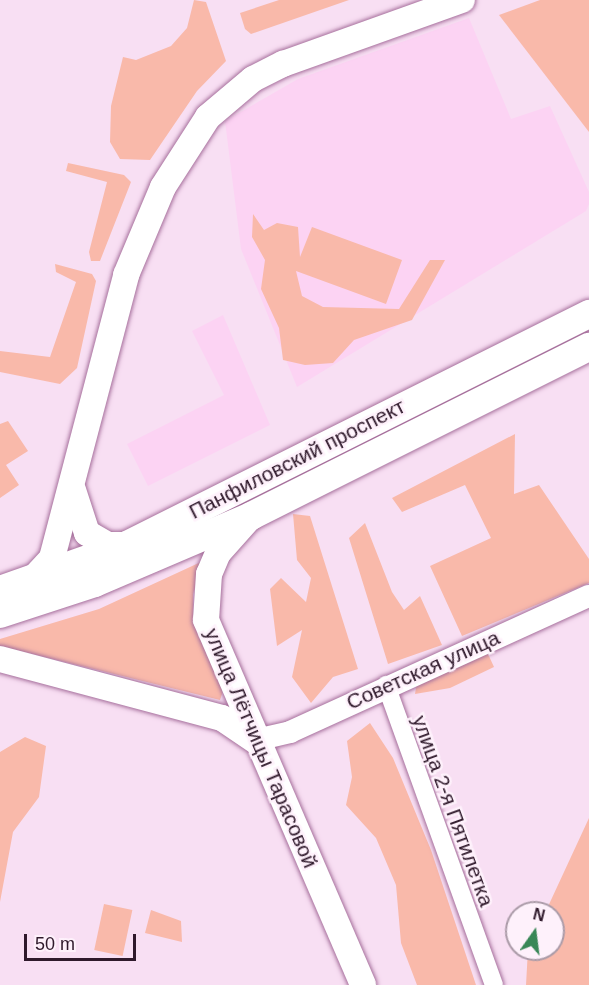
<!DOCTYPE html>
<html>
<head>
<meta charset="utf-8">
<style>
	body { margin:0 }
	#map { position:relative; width:589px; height:985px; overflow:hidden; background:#f8dff3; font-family:Arial,sans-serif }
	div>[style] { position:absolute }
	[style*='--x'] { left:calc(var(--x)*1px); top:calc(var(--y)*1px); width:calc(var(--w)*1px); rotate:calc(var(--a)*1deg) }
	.built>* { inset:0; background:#fcd3f3 }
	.green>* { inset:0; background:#f9b9aa; transform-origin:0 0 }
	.roads { filter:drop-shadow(0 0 2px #a66f9c) drop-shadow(0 0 2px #a66f9c) }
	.minor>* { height:18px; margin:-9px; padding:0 9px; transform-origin:9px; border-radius:9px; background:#fff }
	.tertiary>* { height:22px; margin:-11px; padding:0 11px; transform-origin:11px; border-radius:11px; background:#fff }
	.secondary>* { height:26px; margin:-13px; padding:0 13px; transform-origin:13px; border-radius:13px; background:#fff }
	.primary>* { height:28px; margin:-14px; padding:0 14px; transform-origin:14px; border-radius:14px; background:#fff }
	span { translate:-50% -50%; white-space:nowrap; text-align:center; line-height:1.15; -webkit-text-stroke:5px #fef1fb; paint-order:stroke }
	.street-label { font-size:21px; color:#2f192b }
	.north { position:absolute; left:505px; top:901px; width:60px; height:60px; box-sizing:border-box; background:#fef1fb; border:2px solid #ab9ba8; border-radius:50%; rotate:14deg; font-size:16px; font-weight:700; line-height:24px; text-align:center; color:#2f192b }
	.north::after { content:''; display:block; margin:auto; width:21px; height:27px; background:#398757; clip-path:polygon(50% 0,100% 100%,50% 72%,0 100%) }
	.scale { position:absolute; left:24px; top:934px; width:112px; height:27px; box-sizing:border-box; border:3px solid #2f192b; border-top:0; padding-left:8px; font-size:18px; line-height:21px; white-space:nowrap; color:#2f192b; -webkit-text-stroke:4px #fef1fb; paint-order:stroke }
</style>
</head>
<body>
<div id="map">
	<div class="built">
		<i style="clip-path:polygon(469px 18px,511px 119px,550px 106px,589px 192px,589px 204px,586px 211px,297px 387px,241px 249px,225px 121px,298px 79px)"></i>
		<i style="clip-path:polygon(223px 315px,270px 425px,148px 486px,127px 444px,224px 395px,192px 331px)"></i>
	</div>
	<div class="green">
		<i style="clip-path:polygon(194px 0,206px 2px,226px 61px,197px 91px,150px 160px,120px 159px,110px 142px,111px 106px,123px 57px,136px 60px,171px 46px,187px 28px)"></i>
		<i style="clip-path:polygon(279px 0,349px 0,251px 34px,245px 29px,240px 13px)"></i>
		<i style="clip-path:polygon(540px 0,589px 0,589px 132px,499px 15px)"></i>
		<i style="clip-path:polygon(68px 163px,124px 175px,131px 182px,100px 261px,91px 261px,89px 252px,107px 182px,66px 171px)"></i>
		<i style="clip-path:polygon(253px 214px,264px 230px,277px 223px,298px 227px,300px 257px,312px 227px,402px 260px,386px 304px,296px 271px,302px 296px,323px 307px,399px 309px,430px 260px,445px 260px,412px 320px,354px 340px,333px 363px,305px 365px,283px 360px,279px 328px,261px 289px,265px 260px,252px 237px)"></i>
		<i style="clip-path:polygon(55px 264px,92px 274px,96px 281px,77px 368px,60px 384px,0 372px,0 351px,50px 357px,76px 282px,56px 272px)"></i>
		<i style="clip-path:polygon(8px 421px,28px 451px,6px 465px,19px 485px,0 498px,0 424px)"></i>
		<i style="clip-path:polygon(515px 434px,514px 494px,539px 485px,589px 559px,589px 583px,462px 636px,430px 566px,491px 538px,465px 485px,402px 512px,392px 498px)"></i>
		<i style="clip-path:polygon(293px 514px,310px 516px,358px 669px,333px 677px,311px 703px,292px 677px,302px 630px,277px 646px,270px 589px,281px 578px,306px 602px,311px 578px,297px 560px)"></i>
		<i style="clip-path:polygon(365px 523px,392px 592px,404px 610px,420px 596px,442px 645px,388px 664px,349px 538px)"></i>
		<i style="clip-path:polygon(203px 561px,193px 594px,193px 623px,224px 688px,220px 700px,0 646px,0 639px,99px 609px)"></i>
		<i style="clip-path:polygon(488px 654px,494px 667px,450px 688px,415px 694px,417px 682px)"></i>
		<i style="clip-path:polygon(370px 723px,393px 758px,431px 850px,476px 985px,417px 985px,401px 943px,396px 885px,376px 838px,346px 805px,352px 777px,347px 741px)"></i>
		<i style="clip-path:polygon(25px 737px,46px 746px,39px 797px,13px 832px,0 902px,0 752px)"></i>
		<i style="clip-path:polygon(589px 818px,589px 985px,526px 985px,528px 949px,553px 949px,553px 913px,545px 913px)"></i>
		<i style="left:104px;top:904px;width:29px;height:47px;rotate:12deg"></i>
		<i style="clip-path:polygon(151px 910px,181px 921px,182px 942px,145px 933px)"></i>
	</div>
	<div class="roads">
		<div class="minor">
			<i style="--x:386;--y:685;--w:319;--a:70.2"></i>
		</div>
		<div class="tertiary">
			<i style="--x:256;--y:740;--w:35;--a:-13"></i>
			<i style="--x:290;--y:732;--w:328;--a:-24.5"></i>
		</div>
		<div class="secondary">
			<i style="--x:73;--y:490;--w:45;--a:72"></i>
			<i style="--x:87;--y:533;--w:24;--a:30"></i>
			<i style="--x:108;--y:545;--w:19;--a:0"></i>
			<i style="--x:250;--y:517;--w:48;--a:131.6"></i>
			<i style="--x:218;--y:553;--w:23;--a:113"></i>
			<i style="--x:209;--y:574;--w:46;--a:93.7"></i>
			<i style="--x:206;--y:620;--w:397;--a:66.7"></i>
			<i style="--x:30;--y:582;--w:33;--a:-47"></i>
			<i style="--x:52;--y:558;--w:293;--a:-75.3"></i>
			<i style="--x:126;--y:275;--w:95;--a:-67.2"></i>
			<i style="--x:163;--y:187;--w:83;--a:-57.3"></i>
			<i style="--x:208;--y:117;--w:59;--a:-40.2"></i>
			<i style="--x:253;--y:79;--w:34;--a:-27"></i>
			<i style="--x:283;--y:64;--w:190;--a:-19.7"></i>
			<i style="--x:0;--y:659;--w:230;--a:14.9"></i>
			<i style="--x:222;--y:718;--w:40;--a:34"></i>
		</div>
		<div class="primary">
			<i style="--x:0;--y:590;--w:135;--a:-19.5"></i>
			<i style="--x:127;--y:545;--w:517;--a:-26.57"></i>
			<i style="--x:0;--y:614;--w:100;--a:-18.1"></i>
			<i style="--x:95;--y:583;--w:170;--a:-23.2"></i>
			<i style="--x:251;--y:516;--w:378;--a:-26.6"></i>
		</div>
	</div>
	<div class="street-label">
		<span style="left:297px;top:459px;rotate:-27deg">Панфиловский проспект</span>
		<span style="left:423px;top:670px;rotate:-24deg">Советская улица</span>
		<span style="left:261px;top:748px;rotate:67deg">улица Лётчицы Тарасовой</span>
		<span style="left:453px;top:811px;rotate:70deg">улица 2-я Пятилетка</span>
	</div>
	<div class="north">N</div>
	<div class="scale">50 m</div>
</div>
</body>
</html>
